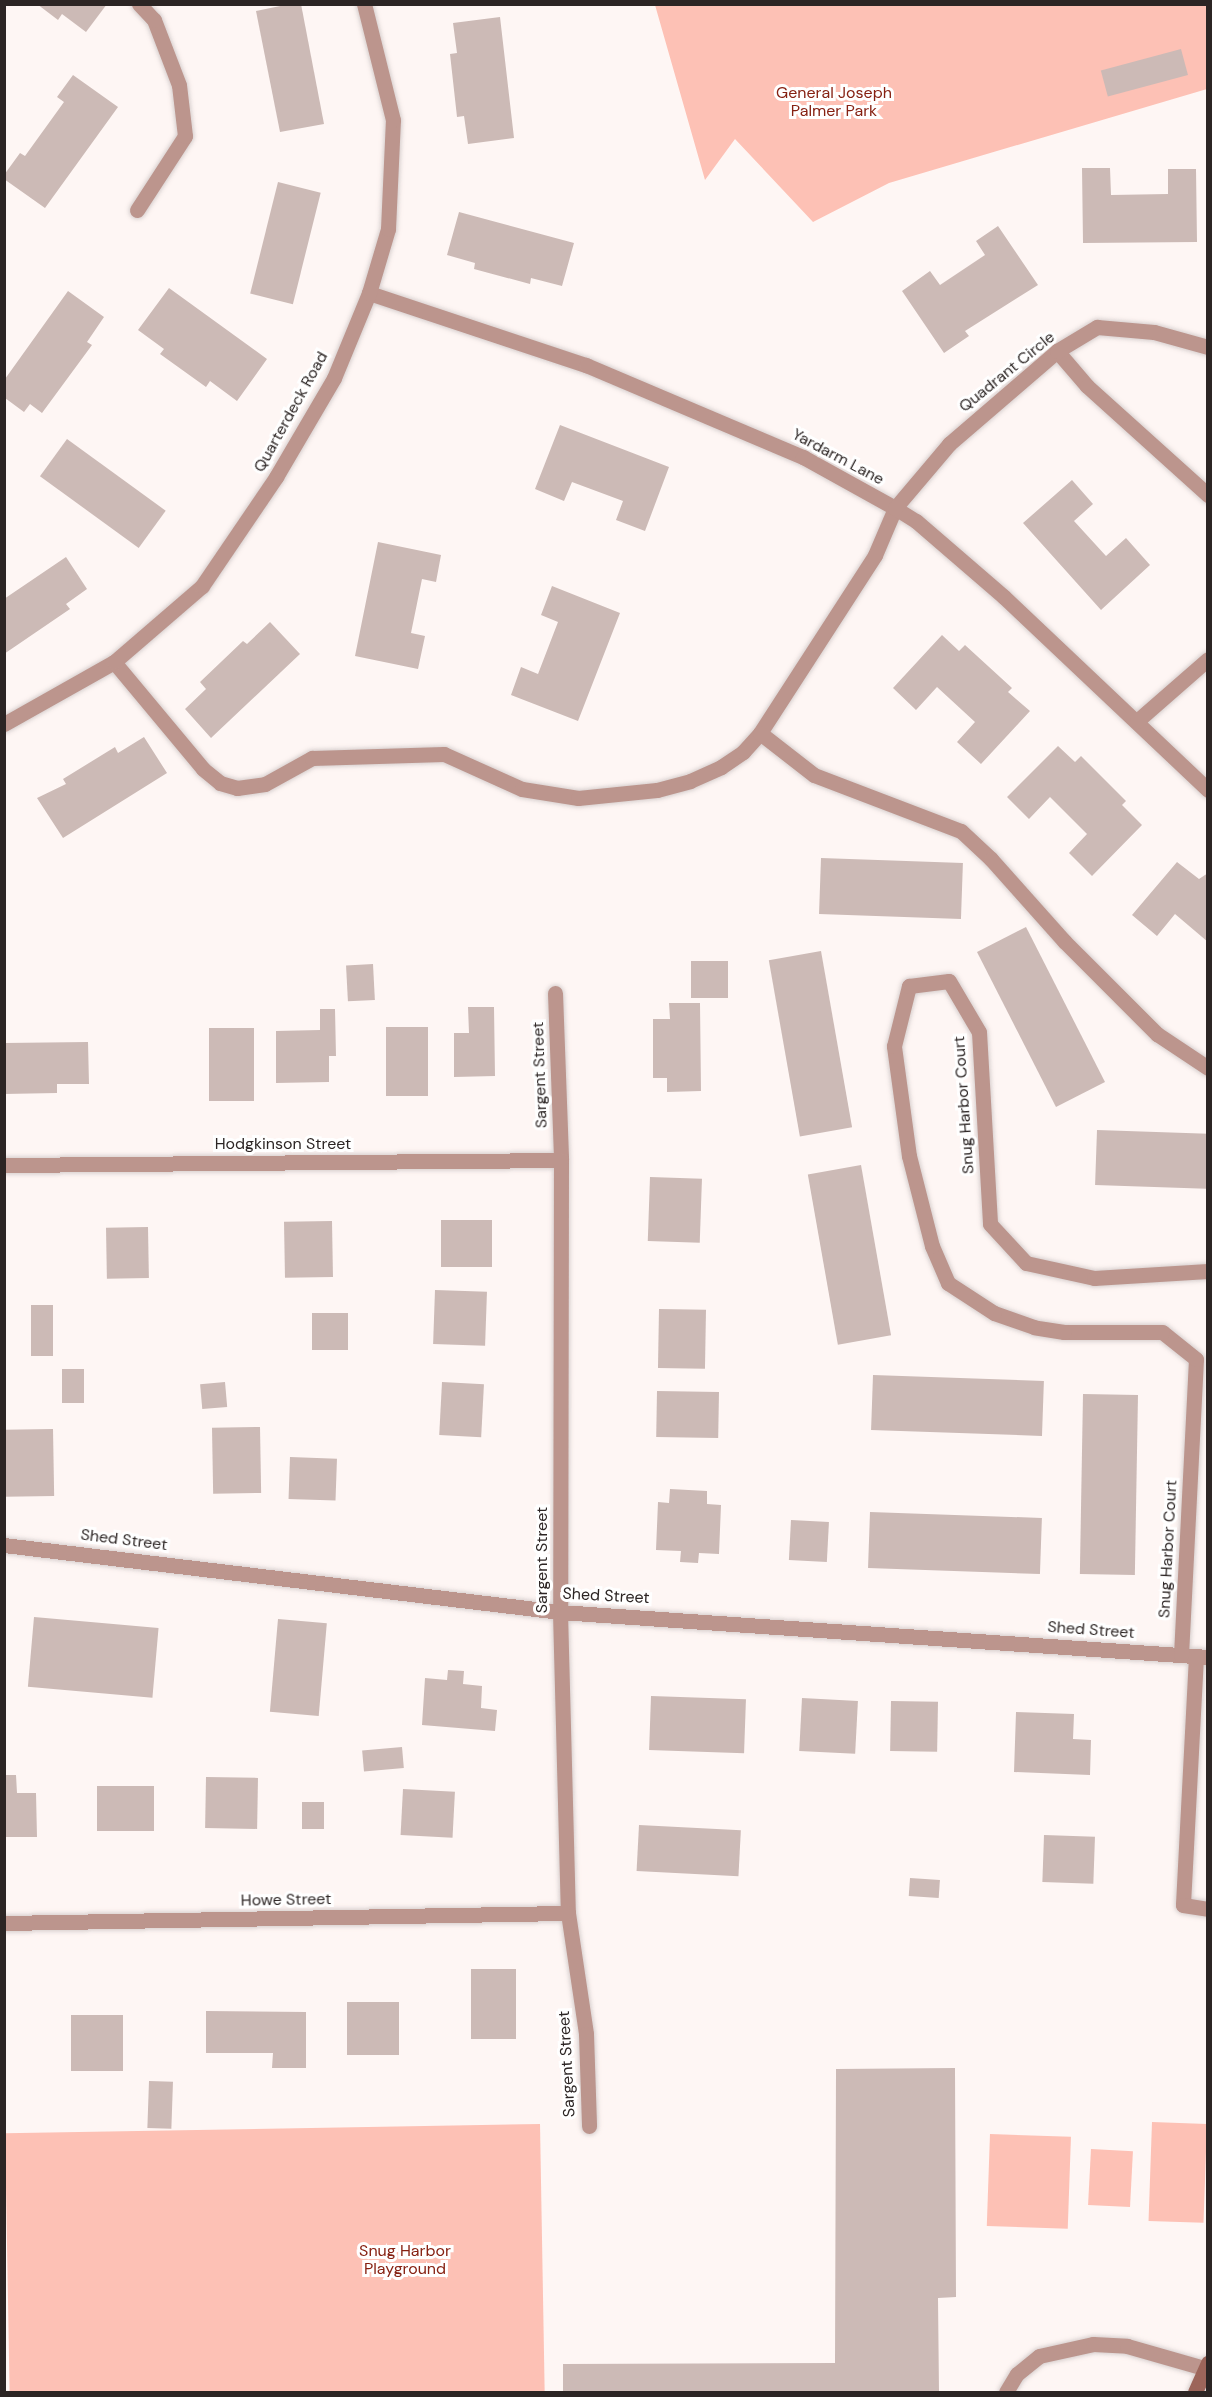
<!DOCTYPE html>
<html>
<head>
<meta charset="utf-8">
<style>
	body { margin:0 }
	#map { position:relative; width:1212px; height:2397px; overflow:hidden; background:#fef6f4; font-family:"DM Sans",sans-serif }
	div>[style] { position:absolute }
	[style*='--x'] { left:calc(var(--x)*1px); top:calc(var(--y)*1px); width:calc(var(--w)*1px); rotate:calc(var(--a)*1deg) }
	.green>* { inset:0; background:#fdc1b5; transform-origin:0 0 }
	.building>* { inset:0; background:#ccbab6; transform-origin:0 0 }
	.roads { filter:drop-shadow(0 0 2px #d8d0cf) drop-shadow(0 0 2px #d8d0cf) }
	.lane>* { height:15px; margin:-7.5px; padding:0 7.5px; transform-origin:7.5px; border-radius:7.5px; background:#bc958d }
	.street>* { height:15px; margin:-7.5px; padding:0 7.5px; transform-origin:7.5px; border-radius:7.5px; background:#bc958d }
	.secondary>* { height:15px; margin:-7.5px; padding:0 7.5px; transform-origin:7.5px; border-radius:7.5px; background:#9c655a }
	span { translate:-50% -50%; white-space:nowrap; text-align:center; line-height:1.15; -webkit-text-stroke:6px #fff; paint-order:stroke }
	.park-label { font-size:16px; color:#862112 }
	.street-label { font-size:16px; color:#2c2524 }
	.frame { position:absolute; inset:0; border:6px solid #2c2524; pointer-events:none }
</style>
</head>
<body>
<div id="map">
	<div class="green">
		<i style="clip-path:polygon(655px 5px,1207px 5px,1207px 89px,889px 183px,813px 222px,735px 139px,705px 180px)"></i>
		<i style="left:1152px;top:2122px;width:55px;height:99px;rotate:2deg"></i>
		<i style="left:540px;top:2124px;width:268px;height:535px;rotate:89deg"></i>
		<i style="left:990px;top:2134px;width:81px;height:92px;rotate:2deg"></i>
		<i style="left:1091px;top:2149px;width:42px;height:56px;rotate:3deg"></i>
	</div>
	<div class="building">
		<i style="clip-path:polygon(37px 4px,107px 4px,86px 32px,62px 14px,58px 20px)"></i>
		<i style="clip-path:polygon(290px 4px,301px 4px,324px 124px,280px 132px,256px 11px)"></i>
		<i style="clip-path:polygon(500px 17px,514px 138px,468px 144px,464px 116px,457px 117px,450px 54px,457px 53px,453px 23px)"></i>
		<i style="left:1181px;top:49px;width:27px;height:83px;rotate:75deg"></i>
		<i style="clip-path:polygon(73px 75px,118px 107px,45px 208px,4px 179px,4px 175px,20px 153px,25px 156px,64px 102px,57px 97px)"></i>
		<i style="clip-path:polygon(1082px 168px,1110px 168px,1111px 195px,1168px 194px,1168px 169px,1196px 169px,1197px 242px,1083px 243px)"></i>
		<i style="left:278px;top:182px;width:44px;height:115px;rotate:14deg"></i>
		<i style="clip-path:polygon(459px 212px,574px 243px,562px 286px,531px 278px,530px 284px,474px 269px,475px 263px,447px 255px)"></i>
		<i style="clip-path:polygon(998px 226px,1038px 285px,965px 331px,969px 336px,944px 353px,902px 291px,930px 271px,940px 285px,985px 255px,976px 241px)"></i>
		<i style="clip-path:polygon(169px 288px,267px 359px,237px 401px,210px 381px,206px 387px,160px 354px,164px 349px,138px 330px)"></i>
		<i style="clip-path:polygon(68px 291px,104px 317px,87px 342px,92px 345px,42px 413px,30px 404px,24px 412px,5px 398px,5px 379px)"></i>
		<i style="clip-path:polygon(560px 425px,669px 467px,645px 531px,616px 520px,623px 501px,572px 482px,564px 501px,535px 489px)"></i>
		<i style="left:67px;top:439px;width:122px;height:46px;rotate:36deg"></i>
		<i style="clip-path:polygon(1072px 480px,1093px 504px,1074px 521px,1106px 556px,1126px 538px,1150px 565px,1101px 610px,1023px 523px)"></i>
		<i style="clip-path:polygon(378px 542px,441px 555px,436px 582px,422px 579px,411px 633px,425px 636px,418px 669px,355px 656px)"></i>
		<i style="clip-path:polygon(66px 557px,87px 589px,66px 604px,70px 609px,4px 654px,4px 599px)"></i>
		<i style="clip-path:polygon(552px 586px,620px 613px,578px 721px,511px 695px,521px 667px,538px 674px,558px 622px,541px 615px)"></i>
		<i style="clip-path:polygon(270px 622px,300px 654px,211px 738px,185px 709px,206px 689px,200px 682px,243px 641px,247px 644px)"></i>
		<i style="clip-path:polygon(942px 635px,959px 651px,965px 645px,1012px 688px,1008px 692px,1030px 711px,981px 764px,957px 742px,975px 722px,937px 687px,916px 710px,893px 688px)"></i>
		<i style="clip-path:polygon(144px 737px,167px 773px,63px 838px,37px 798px,66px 784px,63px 779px,115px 747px,118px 753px)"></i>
		<i style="clip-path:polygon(1058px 746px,1075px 762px,1081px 756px,1126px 801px,1122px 805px,1142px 825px,1092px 876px,1069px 853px,1087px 834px,1050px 797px,1029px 819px,1007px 797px)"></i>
		<i style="left:821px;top:858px;width:142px;height:56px;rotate:2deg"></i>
		<i style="clip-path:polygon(1177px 862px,1199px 879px,1208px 873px,1208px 942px,1175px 914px,1157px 936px,1132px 915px)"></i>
		<i style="left:1026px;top:927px;width:174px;height:55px;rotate:63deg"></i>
		<i style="left:821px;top:951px;width:179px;height:53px;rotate:80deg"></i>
		<i style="left:728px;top:961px;width:37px;height:37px;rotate:90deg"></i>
		<i style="left:373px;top:964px;width:36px;height:27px;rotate:87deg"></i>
		<i style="clip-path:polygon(669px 1003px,700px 1003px,701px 1091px,667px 1092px,667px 1078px,653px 1078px,653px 1019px,670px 1019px)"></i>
		<i style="clip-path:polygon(468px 1007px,494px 1007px,495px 1076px,454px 1077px,454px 1033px,469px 1033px)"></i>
		<i style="clip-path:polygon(320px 1009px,335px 1009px,336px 1056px,329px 1056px,329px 1082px,276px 1083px,276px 1031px,320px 1030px)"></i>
		<i style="left:386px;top:1027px;width:42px;height:69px"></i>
		<i style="left:209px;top:1028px;width:45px;height:73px"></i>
		<i style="clip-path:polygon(88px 1042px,89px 1084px,57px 1084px,57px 1093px,4px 1094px,4px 1043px)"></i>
		<i style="left:1097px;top:1130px;width:111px;height:55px;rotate:2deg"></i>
		<i style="left:861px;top:1165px;width:173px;height:54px;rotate:80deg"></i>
		<i style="left:650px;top:1177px;width:52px;height:64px;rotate:2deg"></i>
		<i style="left:441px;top:1220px;width:51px;height:47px"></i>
		<i style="left:332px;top:1221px;width:56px;height:48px;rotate:89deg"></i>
		<i style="left:148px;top:1227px;width:51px;height:42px;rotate:89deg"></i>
		<i style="left:435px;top:1290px;width:52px;height:54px;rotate:2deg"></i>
		<i style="left:31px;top:1305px;width:22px;height:51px"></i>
		<i style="left:659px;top:1309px;width:47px;height:59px;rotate:1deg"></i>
		<i style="left:348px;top:1313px;width:37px;height:36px;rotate:90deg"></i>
		<i style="left:62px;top:1369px;width:22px;height:34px"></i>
		<i style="left:873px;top:1375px;width:171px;height:55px;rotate:2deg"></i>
		<i style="left:225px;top:1382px;width:25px;height:25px;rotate:85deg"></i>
		<i style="left:442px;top:1382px;width:42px;height:53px;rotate:3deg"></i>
		<i style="left:657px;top:1391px;width:62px;height:46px;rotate:1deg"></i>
		<i style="left:1083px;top:1394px;width:55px;height:180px;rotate:1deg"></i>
		<i style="left:260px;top:1427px;width:66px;height:48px;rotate:89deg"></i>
		<i style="left:53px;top:1429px;width:67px;height:49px;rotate:89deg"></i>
		<i style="left:290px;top:1457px;width:47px;height:42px;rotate:2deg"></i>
		<i style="clip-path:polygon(670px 1489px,707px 1491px,707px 1504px,721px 1505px,719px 1554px,699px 1553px,698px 1563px,680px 1562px,681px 1551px,656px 1550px,658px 1502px,669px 1503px)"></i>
		<i style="left:870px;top:1512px;width:172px;height:56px;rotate:2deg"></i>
		<i style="left:791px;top:1520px;width:38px;height:40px;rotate:3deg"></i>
		<i style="left:34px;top:1617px;width:125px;height:70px;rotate:5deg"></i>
		<i style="left:278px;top:1619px;width:49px;height:93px;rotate:5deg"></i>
		<i style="clip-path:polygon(448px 1670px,464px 1671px,463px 1684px,482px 1686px,481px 1708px,497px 1710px,495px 1731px,422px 1725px,425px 1678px,447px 1680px)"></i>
		<i style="left:651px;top:1696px;width:95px;height:54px;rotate:2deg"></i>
		<i style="left:802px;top:1698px;width:56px;height:53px;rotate:3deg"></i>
		<i style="left:891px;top:1701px;width:47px;height:50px;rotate:1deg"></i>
		<i style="clip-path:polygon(1016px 1712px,1074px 1714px,1073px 1739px,1091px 1740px,1090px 1775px,1014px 1772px)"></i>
		<i style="left:402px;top:1747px;width:21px;height:40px;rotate:85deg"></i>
		<i style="clip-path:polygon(4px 1775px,16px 1775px,17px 1793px,36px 1793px,37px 1837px,4px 1837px)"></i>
		<i style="left:206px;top:1777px;width:52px;height:51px;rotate:1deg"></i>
		<i style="left:97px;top:1786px;width:57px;height:45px"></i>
		<i style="left:403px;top:1789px;width:52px;height:46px;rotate:3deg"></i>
		<i style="left:302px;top:1802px;width:22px;height:27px"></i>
		<i style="left:639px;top:1825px;width:102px;height:46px;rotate:3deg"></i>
		<i style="left:1044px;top:1835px;width:51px;height:47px;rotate:2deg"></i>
		<i style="left:910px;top:1878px;width:30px;height:18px;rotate:4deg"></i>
		<i style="left:471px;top:1969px;width:45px;height:70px"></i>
		<i style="left:347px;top:2002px;width:52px;height:53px"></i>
		<i style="clip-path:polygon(206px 2011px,306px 2012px,306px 2068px,272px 2068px,273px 2053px,206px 2053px)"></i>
		<i style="left:71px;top:2015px;width:52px;height:56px"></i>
		<i style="clip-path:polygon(955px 2068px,956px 2297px,938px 2298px,939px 2392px,563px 2392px,563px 2364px,835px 2363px,836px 2069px)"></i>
		<i style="left:149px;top:2081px;width:24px;height:47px;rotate:2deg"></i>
	</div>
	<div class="roads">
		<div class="lane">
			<i style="--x:137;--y:210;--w:88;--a:-57"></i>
			<i style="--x:185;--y:136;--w:51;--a:-96.7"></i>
			<i style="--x:179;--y:85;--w:70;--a:-111"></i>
			<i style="--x:154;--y:20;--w:22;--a:-133"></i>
			<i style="--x:1057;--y:351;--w:46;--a:49.4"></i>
			<i style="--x:1087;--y:386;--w:163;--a:42"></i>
			<i style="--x:114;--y:662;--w:139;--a:50.2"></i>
			<i style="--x:203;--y:769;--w:22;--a:39"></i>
			<i style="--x:220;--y:783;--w:18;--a:16"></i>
			<i style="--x:237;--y:788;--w:28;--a:-8"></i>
			<i style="--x:265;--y:784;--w:54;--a:-29"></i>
			<i style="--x:312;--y:758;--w:132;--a:-1.7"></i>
			<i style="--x:444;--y:754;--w:85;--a:24.2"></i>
			<i style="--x:522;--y:789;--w:57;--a:9.1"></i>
			<i style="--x:578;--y:798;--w:79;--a:-5.8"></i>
			<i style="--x:657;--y:790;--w:34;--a:-15"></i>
			<i style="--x:690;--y:781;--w:34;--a:-24"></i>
			<i style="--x:721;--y:767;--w:27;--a:-34"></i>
			<i style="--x:743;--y:752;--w:25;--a:-48"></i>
			<i style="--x:760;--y:733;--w:212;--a:-57.1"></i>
			<i style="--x:875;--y:555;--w:51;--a:-66.9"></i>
			<i style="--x:760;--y:733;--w:68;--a:37.9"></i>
			<i style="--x:814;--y:775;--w:157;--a:20.9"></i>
			<i style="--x:961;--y:831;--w:41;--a:43"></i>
			<i style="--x:991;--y:859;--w:110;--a:48.3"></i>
			<i style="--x:1064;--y:941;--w:132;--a:45"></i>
			<i style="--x:1157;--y:1034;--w:61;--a:33.7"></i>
			<i style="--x:1196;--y:1656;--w:249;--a:93"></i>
			<i style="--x:1183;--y:1905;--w:25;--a:9"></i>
			<i style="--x:1006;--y:2392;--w:21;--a:-59"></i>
			<i style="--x:1017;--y:2374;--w:28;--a:-39"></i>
			<i style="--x:1039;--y:2356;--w:55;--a:-12.5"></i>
			<i style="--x:1093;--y:2344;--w:34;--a:3"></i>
			<i style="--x:1127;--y:2346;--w:80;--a:15.9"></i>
		</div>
		<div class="street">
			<i style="--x:369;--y:293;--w:229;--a:18.4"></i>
			<i style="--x:586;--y:365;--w:236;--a:23"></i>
			<i style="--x:803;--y:457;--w:105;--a:29"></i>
			<i style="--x:895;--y:508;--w:25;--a:32"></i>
			<i style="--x:916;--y:521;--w:116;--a:40.8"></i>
			<i style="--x:1004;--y:597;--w:281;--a:43.4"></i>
			<i style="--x:895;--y:508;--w:84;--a:-49.8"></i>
			<i style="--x:949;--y:444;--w:143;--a:-40.7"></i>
			<i style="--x:1057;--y:351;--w:47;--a:-31"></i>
			<i style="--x:1097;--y:327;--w:57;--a:5"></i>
			<i style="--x:1154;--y:332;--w:56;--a:15.5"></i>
			<i style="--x:1137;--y:721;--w:94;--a:-41.1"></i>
			<i style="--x:4;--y:724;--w:126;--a:-29.4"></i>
			<i style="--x:114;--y:662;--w:116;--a:-40.8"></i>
			<i style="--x:202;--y:586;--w:132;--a:-55.8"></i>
			<i style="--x:276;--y:477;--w:115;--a:-59.6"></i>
			<i style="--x:334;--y:378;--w:92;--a:-67.6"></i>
			<i style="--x:369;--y:293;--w:67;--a:-73.5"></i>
			<i style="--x:388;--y:229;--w:109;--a:-87.4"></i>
			<i style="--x:393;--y:120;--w:120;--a:-104"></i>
			<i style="--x:555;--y:993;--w:167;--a:87.9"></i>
			<i style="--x:561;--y:1160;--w:452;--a:90.1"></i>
			<i style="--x:560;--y:1612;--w:301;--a:88.5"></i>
			<i style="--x:568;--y:1913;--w:122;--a:81.5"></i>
			<i style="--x:586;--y:2034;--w:92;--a:88.1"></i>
			<i style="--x:4;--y:1165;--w:557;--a:-0.51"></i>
			<i style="--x:4;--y:1545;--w:560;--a:6.87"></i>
			<i style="--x:560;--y:1612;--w:650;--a:3.97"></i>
			<i style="--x:1181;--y:1655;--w:296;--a:-87.1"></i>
			<i style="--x:1196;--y:1359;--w:43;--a:-141.5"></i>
			<i style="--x:1162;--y:1332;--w:98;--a:180"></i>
			<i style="--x:1064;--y:1332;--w:30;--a:-171"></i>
			<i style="--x:1034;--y:1327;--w:42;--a:-160.7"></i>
			<i style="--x:994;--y:1313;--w:55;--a:-146.9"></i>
			<i style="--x:948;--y:1283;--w:40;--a:-113.4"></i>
			<i style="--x:932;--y:1246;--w:93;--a:-104.3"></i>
			<i style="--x:909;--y:1156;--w:111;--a:-97.8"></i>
			<i style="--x:894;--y:1046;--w:62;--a:-76"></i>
			<i style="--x:909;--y:986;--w:40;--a:-7.1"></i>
			<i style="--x:949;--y:981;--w:59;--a:59.5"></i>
			<i style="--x:979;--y:1032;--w:192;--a:86.7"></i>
			<i style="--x:990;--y:1224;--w:53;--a:47.3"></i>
			<i style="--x:1026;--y:1263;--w:70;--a:12.4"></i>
			<i style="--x:1094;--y:1278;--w:114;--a:-3.5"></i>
			<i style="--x:4;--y:1923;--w:564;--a:-1.02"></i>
		</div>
		<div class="secondary">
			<i style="--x:1195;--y:2392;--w:32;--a:-66"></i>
		</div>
	</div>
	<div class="park-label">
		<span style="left:834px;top:102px">General Joseph<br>Palmer Park</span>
		<span style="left:405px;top:2260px">Snug Harbor<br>Playground</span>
	</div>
	<div class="street-label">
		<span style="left:1007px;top:372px;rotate:-39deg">Quadrant Circle</span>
		<span style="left:291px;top:412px;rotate:-61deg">Quarterdeck Road</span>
		<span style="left:838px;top:457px;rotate:28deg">Yardarm Lane</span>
		<span style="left:540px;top:1075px;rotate:-92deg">Sargent Street</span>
		<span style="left:964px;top:1105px;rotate:-94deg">Snug Harbor Court</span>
		<span style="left:283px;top:1144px">Hodgkinson Street</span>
		<span style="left:124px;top:1540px;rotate:7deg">Shed Street</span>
		<span style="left:1168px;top:1549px;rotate:-87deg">Snug Harbor Court</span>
		<span style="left:542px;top:1560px;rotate:-90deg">Sargent Street</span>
		<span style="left:606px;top:1596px;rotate:3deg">Shed Street</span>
		<span style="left:1091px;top:1630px;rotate:4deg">Shed Street</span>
		<span style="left:286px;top:1900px;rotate:-1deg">Howe Street</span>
		<span style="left:567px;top:2064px;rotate:-93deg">Sargent Street</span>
	</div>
	<div class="frame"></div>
</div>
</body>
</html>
